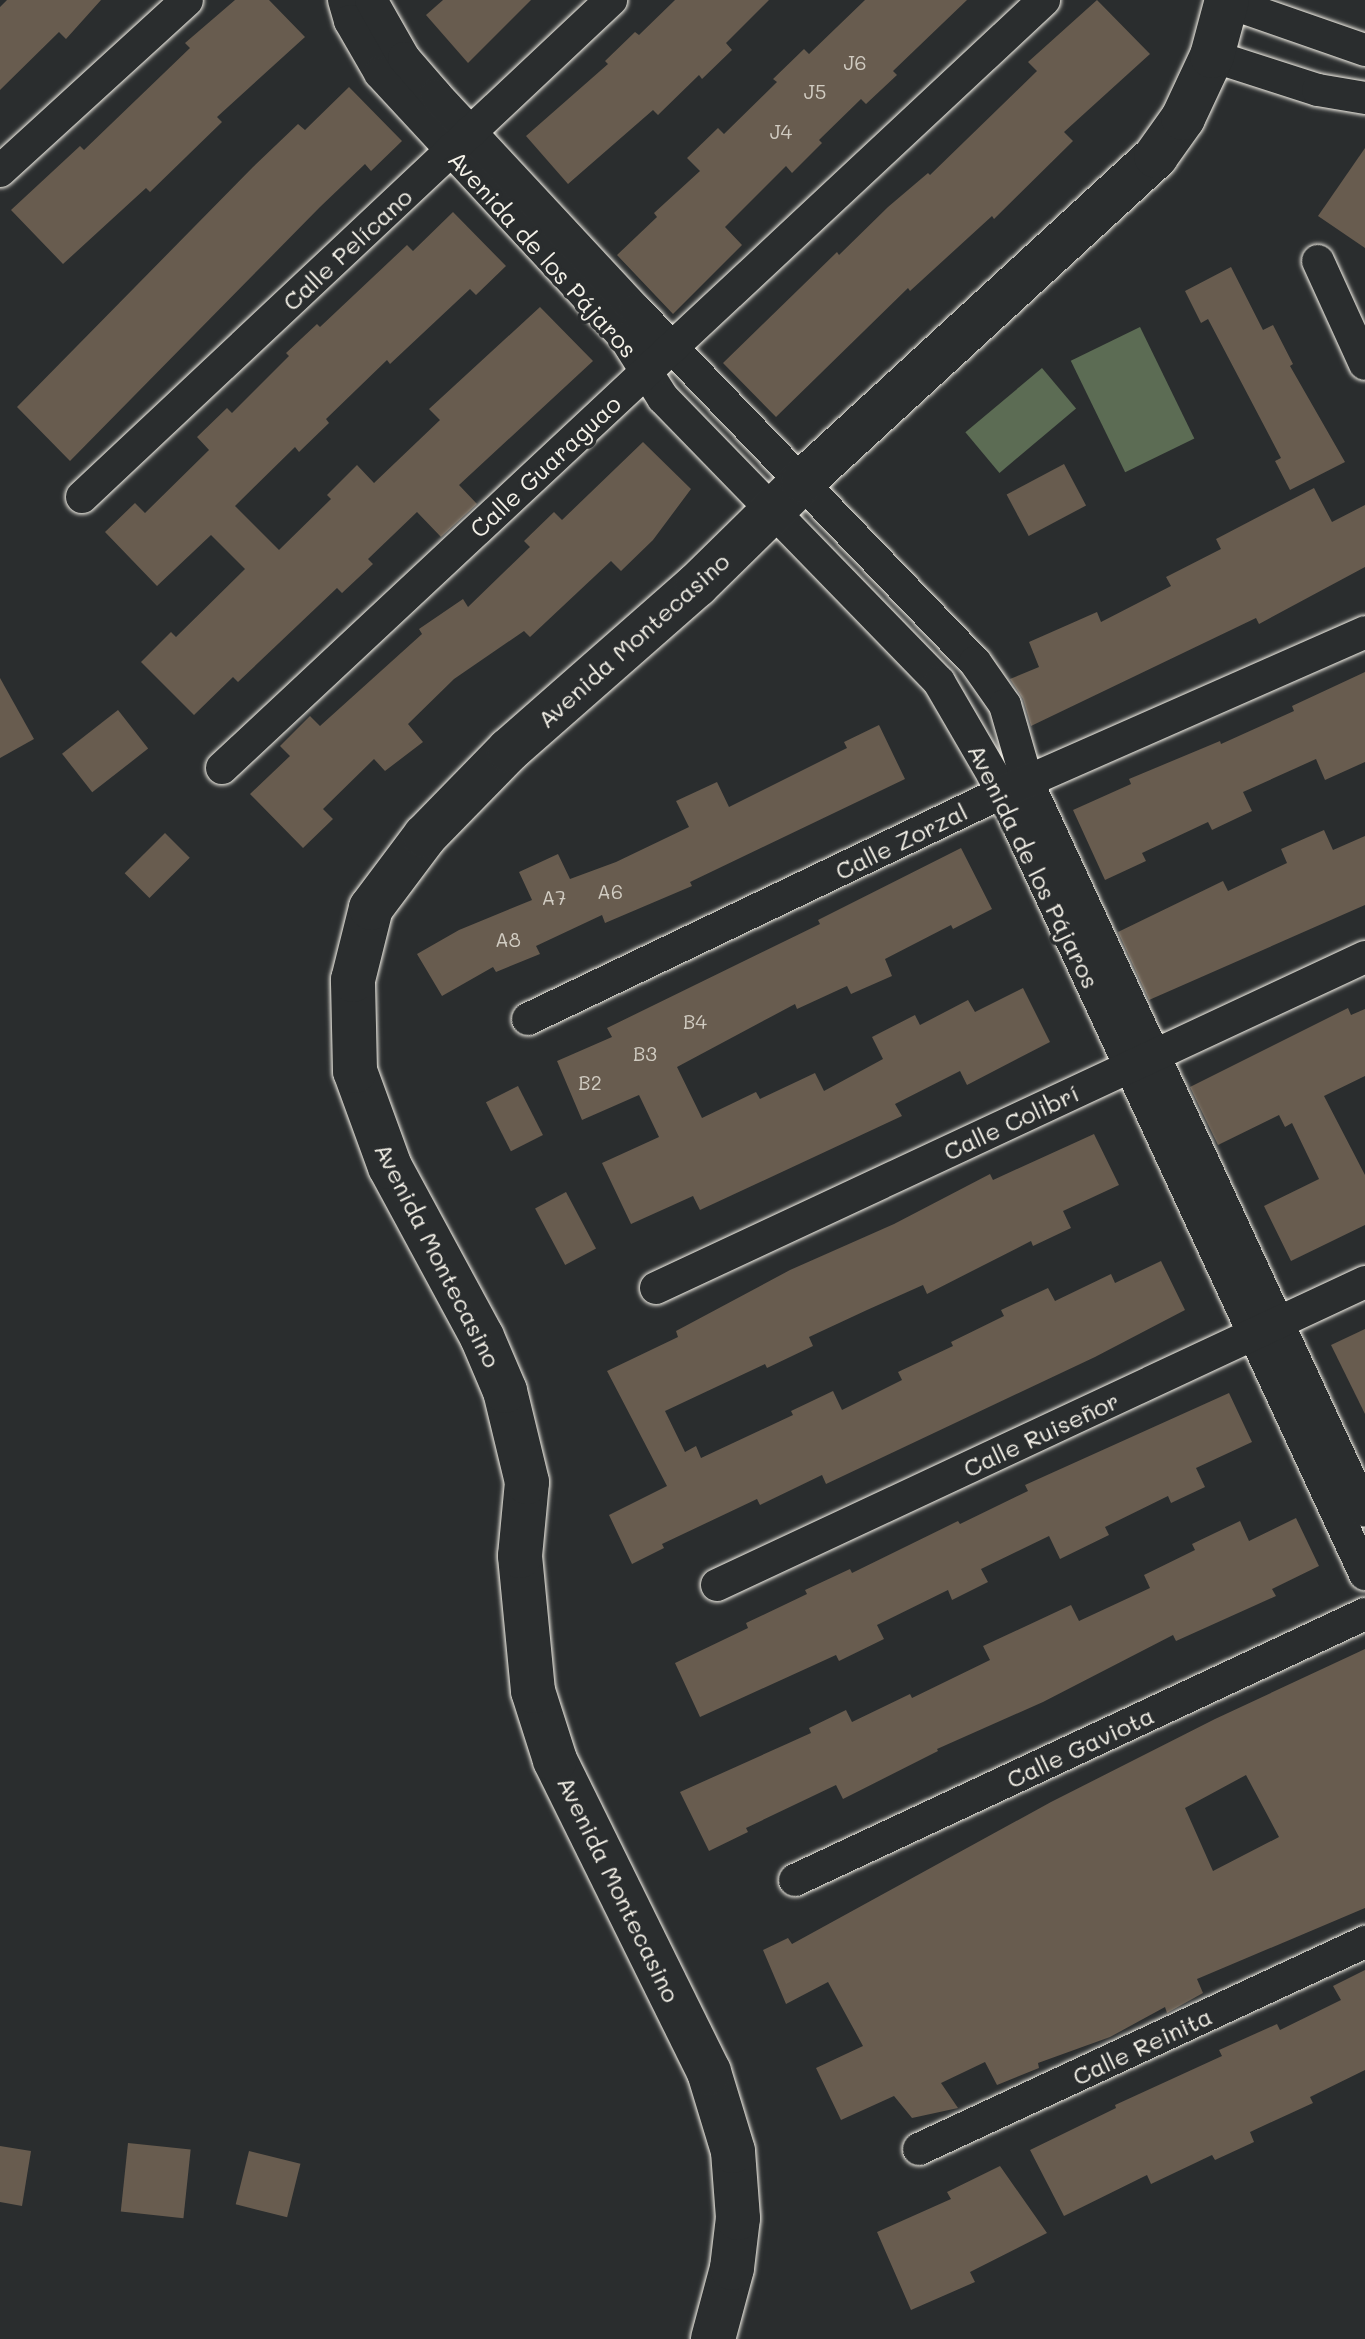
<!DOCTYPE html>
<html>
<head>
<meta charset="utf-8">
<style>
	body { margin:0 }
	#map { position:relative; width:1365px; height:2339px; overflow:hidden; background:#2a2d2e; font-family:Mali,sans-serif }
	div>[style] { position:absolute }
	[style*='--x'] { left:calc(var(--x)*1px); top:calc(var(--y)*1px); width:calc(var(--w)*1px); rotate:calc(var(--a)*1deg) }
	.green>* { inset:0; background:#5c6c54; transform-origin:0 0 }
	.building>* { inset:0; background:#685c4f; transform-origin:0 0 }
	.roads { filter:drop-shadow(0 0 2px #f4f1e8) drop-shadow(0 0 2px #f4f1e8) }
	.street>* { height:32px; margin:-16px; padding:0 16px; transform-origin:16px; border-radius:16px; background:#2a2d2e }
	.secondary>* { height:44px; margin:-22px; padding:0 22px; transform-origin:22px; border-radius:22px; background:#2a2d2e }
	span { translate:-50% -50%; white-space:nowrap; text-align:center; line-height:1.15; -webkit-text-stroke:7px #2a2d2e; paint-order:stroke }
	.number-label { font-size:20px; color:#d1ccc2 }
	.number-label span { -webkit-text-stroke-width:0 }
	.street-label { font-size:24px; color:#f4f1e8 }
</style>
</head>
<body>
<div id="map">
	<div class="green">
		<i style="left:1140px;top:327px;width:124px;height:77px;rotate:64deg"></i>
		<i style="left:1042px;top:368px;width:53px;height:100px;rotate:50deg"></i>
	</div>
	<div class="building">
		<i style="clip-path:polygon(7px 0,101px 0,66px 39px,59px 32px,0 90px,0 7px)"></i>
		<i style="clip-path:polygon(235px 0,269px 0,305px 37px,217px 117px,222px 122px,150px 192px,146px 188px,63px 264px,11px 210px,80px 146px,84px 150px,190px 48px,185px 43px)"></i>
		<i style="clip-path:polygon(443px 0,531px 0,468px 63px,426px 15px)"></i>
		<i style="clip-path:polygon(675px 0,769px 0,726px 43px,732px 50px,702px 79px,699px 75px,658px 115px,653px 110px,568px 184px,526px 136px,608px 64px,605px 61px,635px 32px,639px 35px)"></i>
		<i style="clip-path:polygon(865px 0,967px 0,893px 71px,897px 75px,866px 104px,861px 99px,819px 140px,822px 143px,792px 173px,786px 166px,725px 227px,742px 245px,673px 314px,617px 255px,657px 217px,654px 213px,700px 171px,687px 158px,718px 128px,724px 134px,777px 82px,773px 79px,804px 49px,809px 54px)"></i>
		<i style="clip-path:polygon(1097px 0,1150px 54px,1064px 132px,1073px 141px,994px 219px,992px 216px,910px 291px,908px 288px,776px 417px,723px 363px,837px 252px,839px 255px,888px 207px,928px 173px,930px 175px,1037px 71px,1028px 62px)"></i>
		<i style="clip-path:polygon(349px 87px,402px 141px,371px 171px,365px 164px,320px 207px,70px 461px,17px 407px,253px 167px,298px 124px,305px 130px)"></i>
		<i style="clip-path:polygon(1365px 148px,1365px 248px,1318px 216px)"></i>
		<i style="clip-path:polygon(453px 212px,506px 266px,476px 295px,470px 289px,390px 364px,387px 360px,326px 419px,329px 423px,299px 452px,295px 447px,235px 506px,279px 550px,331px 499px,327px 495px,357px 465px,374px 483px,440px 420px,429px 409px,540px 307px,593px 361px,459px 485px,477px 504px,441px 537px,417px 512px,368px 559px,373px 564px,342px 593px,337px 588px,238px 682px,233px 677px,194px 715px,141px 662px,171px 632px,176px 637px,245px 569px,211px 535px,157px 586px,105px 532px,135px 503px,145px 513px,209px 450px,197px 437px,227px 408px,232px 413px,289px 356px,286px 353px,317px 324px,320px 327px,407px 245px,413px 251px)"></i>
		<i style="clip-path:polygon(1231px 267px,1263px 330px,1273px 325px,1293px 364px,1290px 366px,1345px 462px,1290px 490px,1275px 461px,1281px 458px,1208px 319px,1201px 323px,1185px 291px)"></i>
		<i style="clip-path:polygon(643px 442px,691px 489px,653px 540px,621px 571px,611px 561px,530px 637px,524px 631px,454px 679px,408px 724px,423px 742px,385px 771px,374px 759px,323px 809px,333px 819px,303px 848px,250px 794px,290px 756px,280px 746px,310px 716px,320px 726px,422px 634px,419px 629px,463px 599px,468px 607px,530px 547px,524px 541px,554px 512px,562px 520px)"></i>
		<i style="left:1064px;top:464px;width:47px;height:65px;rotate:62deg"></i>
		<i style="clip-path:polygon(1314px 488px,1332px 522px,1365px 505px,1365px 567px,1259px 624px,1256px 618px,1031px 726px,1023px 699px,1010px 679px,1039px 667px,1029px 642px,1097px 612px,1101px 622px,1171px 586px,1166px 577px,1221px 549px,1216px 539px)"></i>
		<i style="clip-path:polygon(1365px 672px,1365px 762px,1325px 780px,1316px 759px,1243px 792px,1252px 811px,1212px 830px,1208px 822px,1142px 853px,1146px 861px,1105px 880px,1073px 810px,1131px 784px,1129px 779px,1220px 741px,1221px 744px,1294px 711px,1292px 706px)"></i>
		<i style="clip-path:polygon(0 678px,34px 739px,0 758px)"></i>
		<i style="left:118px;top:710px;width:49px;height:71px;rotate:52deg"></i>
		<i style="clip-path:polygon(879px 725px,905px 779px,690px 882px,692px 886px,605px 923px,602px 915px,536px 946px,540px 954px,496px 972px,493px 967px,442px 996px,417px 954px,459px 930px,532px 900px,519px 872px,558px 854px,570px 879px,616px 862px,689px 827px,676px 801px,717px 782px,729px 807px,847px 748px,844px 742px)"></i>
		<i style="clip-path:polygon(1324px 830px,1333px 850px,1365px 836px,1365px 905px,1149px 1000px,1118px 932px,1223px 881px,1228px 891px,1287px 863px,1281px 849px)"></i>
		<i style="left:165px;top:833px;width:35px;height:57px;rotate:45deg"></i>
		<i style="clip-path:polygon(961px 848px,992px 909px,953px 929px,951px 925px,885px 959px,892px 976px,851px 994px,847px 986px,797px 1009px,795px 1004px,677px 1067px,702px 1118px,756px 1092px,760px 1099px,815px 1073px,824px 1091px,883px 1059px,872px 1037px,915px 1015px,920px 1025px,968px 1000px,975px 1012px,1023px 988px,1050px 1042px,967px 1085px,960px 1071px,895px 1104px,902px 1116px,700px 1210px,693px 1196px,631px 1224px,602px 1163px,659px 1137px,639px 1095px,582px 1120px,557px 1061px,612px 1037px,607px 1028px,820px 924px,818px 920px)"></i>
		<i style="clip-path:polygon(1348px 1008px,1351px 1015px,1365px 1009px,1365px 1076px,1324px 1096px,1365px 1175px,1365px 1225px,1291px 1261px,1264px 1206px,1319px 1179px,1292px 1123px,1285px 1127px,1279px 1115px,1218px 1145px,1190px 1087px)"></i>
		<i style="left:518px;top:1086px;width:55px;height:36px;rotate:63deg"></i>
		<i style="clip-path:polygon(1094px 1134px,1119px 1185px,1063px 1211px,1071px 1228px,1033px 1246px,1031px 1241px,927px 1294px,923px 1285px,867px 1310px,809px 1337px,813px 1346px,767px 1368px,765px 1364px,665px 1411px,685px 1452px,696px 1446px,701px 1458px,793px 1415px,791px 1411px,833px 1391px,842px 1410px,902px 1380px,898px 1372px,953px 1346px,951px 1342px,1004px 1316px,1001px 1310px,1048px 1288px,1055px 1301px,1111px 1274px,1115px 1283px,1161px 1261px,1185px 1310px,1095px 1357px,826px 1484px,822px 1475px,760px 1505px,757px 1499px,662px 1544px,664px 1548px,632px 1564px,609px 1515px,667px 1486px,607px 1371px,678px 1337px,676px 1331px,790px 1270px,894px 1224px,990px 1174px,993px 1180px)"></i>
		<i style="left:566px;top:1192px;width:64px;height:35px;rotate:62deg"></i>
		<i style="clip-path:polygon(1365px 1329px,1365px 1414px,1331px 1345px)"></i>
		<i style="clip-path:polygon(1229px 1393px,1252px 1442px,1196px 1468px,1205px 1487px,1171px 1503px,1168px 1496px,1105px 1527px,1109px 1535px,1060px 1559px,1049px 1536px,981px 1569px,988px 1582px,952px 1600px,948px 1590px,877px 1625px,884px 1639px,839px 1661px,836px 1655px,700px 1717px,675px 1663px,748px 1628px,746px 1623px,807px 1594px,805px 1590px,850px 1569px,852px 1573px,958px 1521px,960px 1524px,1028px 1491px,1025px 1485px)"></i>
		<i style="clip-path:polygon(1296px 1518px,1319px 1566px,1272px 1589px,1276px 1596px,1176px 1641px,1173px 1635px,1043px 1702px,937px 1749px,938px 1751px,843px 1799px,836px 1785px,746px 1828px,748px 1832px,709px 1851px,680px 1792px,811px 1733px,809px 1728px,846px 1710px,852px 1722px,910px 1694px,912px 1698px,990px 1660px,983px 1646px,1071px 1605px,1079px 1621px,1150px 1588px,1144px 1575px,1195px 1550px,1192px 1544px,1240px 1521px,1249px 1541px)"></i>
		<i style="clip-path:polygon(evenodd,1365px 1649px,1365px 1908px,1197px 1979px,1203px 1993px,1167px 2013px,1165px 2007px,1110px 2037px,1038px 2063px,1039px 2068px,997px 2085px,985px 2062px,941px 2083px,958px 2108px,912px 2118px,894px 2096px,841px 2120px,816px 2068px,863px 2046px,828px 1982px,786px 2004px,763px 1950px,788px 1938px,792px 1944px,1051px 1802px,1215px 1719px,1365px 1649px,1246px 1775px,1279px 1837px,1213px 1871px,1185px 1808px,1246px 1775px)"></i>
		<i style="clip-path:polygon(1365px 1970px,1365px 2070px,1310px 2097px,1313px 2103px,1250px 2132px,1254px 2142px,1215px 2160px,1212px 2155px,1151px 2184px,1147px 2175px,1064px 2216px,1030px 2150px,1116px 2108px,1115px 2105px,1222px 2056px,1219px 2050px,1277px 2024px,1280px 2030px,1341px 2000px,1333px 1986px)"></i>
		<i style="left:128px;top:2143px;width:63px;height:69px;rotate:6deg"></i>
		<i style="clip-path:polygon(0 2146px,31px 2151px,22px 2206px,0 2202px)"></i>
		<i style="left:249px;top:2151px;width:53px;height:55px;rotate:14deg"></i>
		<i style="clip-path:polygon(1000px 2166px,1047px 2233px,970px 2272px,975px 2282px,911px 2310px,877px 2232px,951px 2199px,947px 2192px)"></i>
	</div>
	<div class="roads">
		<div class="street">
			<i style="--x:344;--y:0;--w:22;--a:74"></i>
			<i style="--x:350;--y:21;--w:60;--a:60"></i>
			<i style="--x:380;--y:73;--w:361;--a:47.2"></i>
			<i style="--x:625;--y:338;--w:71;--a:57.7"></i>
			<i style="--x:663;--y:398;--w:396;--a:45.8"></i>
			<i style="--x:939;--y:682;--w:127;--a:59.8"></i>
			<i style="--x:1003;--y:792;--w:862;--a:65.16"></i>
			<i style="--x:371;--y:0;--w:67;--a:60.4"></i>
			<i style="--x:404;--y:58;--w:49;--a:49.1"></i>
			<i style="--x:436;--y:95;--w:294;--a:47.1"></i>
			<i style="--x:636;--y:310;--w:489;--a:46.1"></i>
			<i style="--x:975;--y:662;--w:52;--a:55.1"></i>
			<i style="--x:1005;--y:705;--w:79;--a:73.9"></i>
			<i style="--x:1027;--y:781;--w:804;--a:65.16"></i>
			<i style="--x:1227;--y:2;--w:146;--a:19.2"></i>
			<i style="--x:1212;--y:56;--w:111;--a:17.8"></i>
			<i style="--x:1318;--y:90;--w:48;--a:9.7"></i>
			<i style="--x:0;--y:171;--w:253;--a:-42.4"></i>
			<i style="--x:1318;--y:261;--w:113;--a:65.5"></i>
			<i style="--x:82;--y:497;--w:726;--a:-43.21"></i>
			<i style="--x:222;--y:768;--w:1125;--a:-43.05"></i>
			<i style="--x:528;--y:1019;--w:526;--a:-25.54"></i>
			<i style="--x:1003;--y:792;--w:396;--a:-23.8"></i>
			<i style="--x:656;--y:1288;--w:782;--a:-25.03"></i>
			<i style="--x:717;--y:1585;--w:715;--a:-25.06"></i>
			<i style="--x:795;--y:1880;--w:629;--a:-25.02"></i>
			<i style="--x:919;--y:2149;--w:492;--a:-24.9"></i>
		</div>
		<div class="secondary">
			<i style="--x:713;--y:2339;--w:73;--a:-75"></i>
			<i style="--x:732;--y:2268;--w:50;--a:-83.2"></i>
			<i style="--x:738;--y:2218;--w:67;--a:-94.3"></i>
			<i style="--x:733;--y:2151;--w:83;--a:-106.9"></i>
			<i style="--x:709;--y:2072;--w:348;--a:-116.3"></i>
			<i style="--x:555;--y:1760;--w:72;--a:-107.7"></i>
			<i style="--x:533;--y:1691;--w:136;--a:-95.5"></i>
			<i style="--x:520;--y:1556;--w:74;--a:-84.6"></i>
			<i style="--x:527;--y:1482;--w:94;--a:-103.6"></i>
			<i style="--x:505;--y:1391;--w:59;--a:-113.1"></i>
			<i style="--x:482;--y:1337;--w:193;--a:-118.4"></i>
			<i style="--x:390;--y:1167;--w:102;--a:-110"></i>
			<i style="--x:355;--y:1071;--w:91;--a:-91.3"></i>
			<i style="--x:353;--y:980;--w:74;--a:-76"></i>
			<i style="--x:371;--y:908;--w:90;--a:-53.1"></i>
			<i style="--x:425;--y:836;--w:120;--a:-45.7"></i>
			<i style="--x:509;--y:750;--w:250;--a:-41.3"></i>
			<i style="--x:697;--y:585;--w:148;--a:-44.5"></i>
			<i style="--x:803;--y:481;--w:480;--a:-42.6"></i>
			<i style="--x:1156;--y:156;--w:47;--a:-54.6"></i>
			<i style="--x:1183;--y:118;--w:68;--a:-64.9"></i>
			<i style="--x:1212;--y:56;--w:58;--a:-75"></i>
		</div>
	</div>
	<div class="number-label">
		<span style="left:855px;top:62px">J6</span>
		<span style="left:815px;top:91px">J5</span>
		<span style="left:781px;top:131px">J4</span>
		<span style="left:610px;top:891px">A6</span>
		<span style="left:554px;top:897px">A7</span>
		<span style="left:508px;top:939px">A8</span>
		<span style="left:695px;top:1021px">B4</span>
		<span style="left:645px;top:1053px">B3</span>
		<span style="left:590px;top:1082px">B2</span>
	</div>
	<div class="street-label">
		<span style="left:347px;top:249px;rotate:-43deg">Calle Pelícano</span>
		<span style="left:543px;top:254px;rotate:48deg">Avenida de los Pájaros</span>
		<span style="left:545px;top:466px;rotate:-43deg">Calle Guaraguao</span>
		<span style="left:633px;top:640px;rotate:-42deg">Avenida Montecasino</span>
		<span style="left:901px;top:841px;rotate:-26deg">Calle Zorzal</span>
		<span style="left:1034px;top:866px;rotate:64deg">Avenida de los Pájaros</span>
		<span style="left:1011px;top:1122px;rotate:-25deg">Calle Colibrí</span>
		<span style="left:438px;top:1255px;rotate:63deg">Avenida Montecasino</span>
		<span style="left:1041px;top:1434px;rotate:-25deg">Calle Ruiseñor</span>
		<span style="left:1080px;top:1747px;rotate:-25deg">Calle Gaviota</span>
		<span style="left:619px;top:1889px;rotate:64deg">Avenida Montecasino</span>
		<span style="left:1142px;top:2046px;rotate:-25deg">Calle Reinita</span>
	</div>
</div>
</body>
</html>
